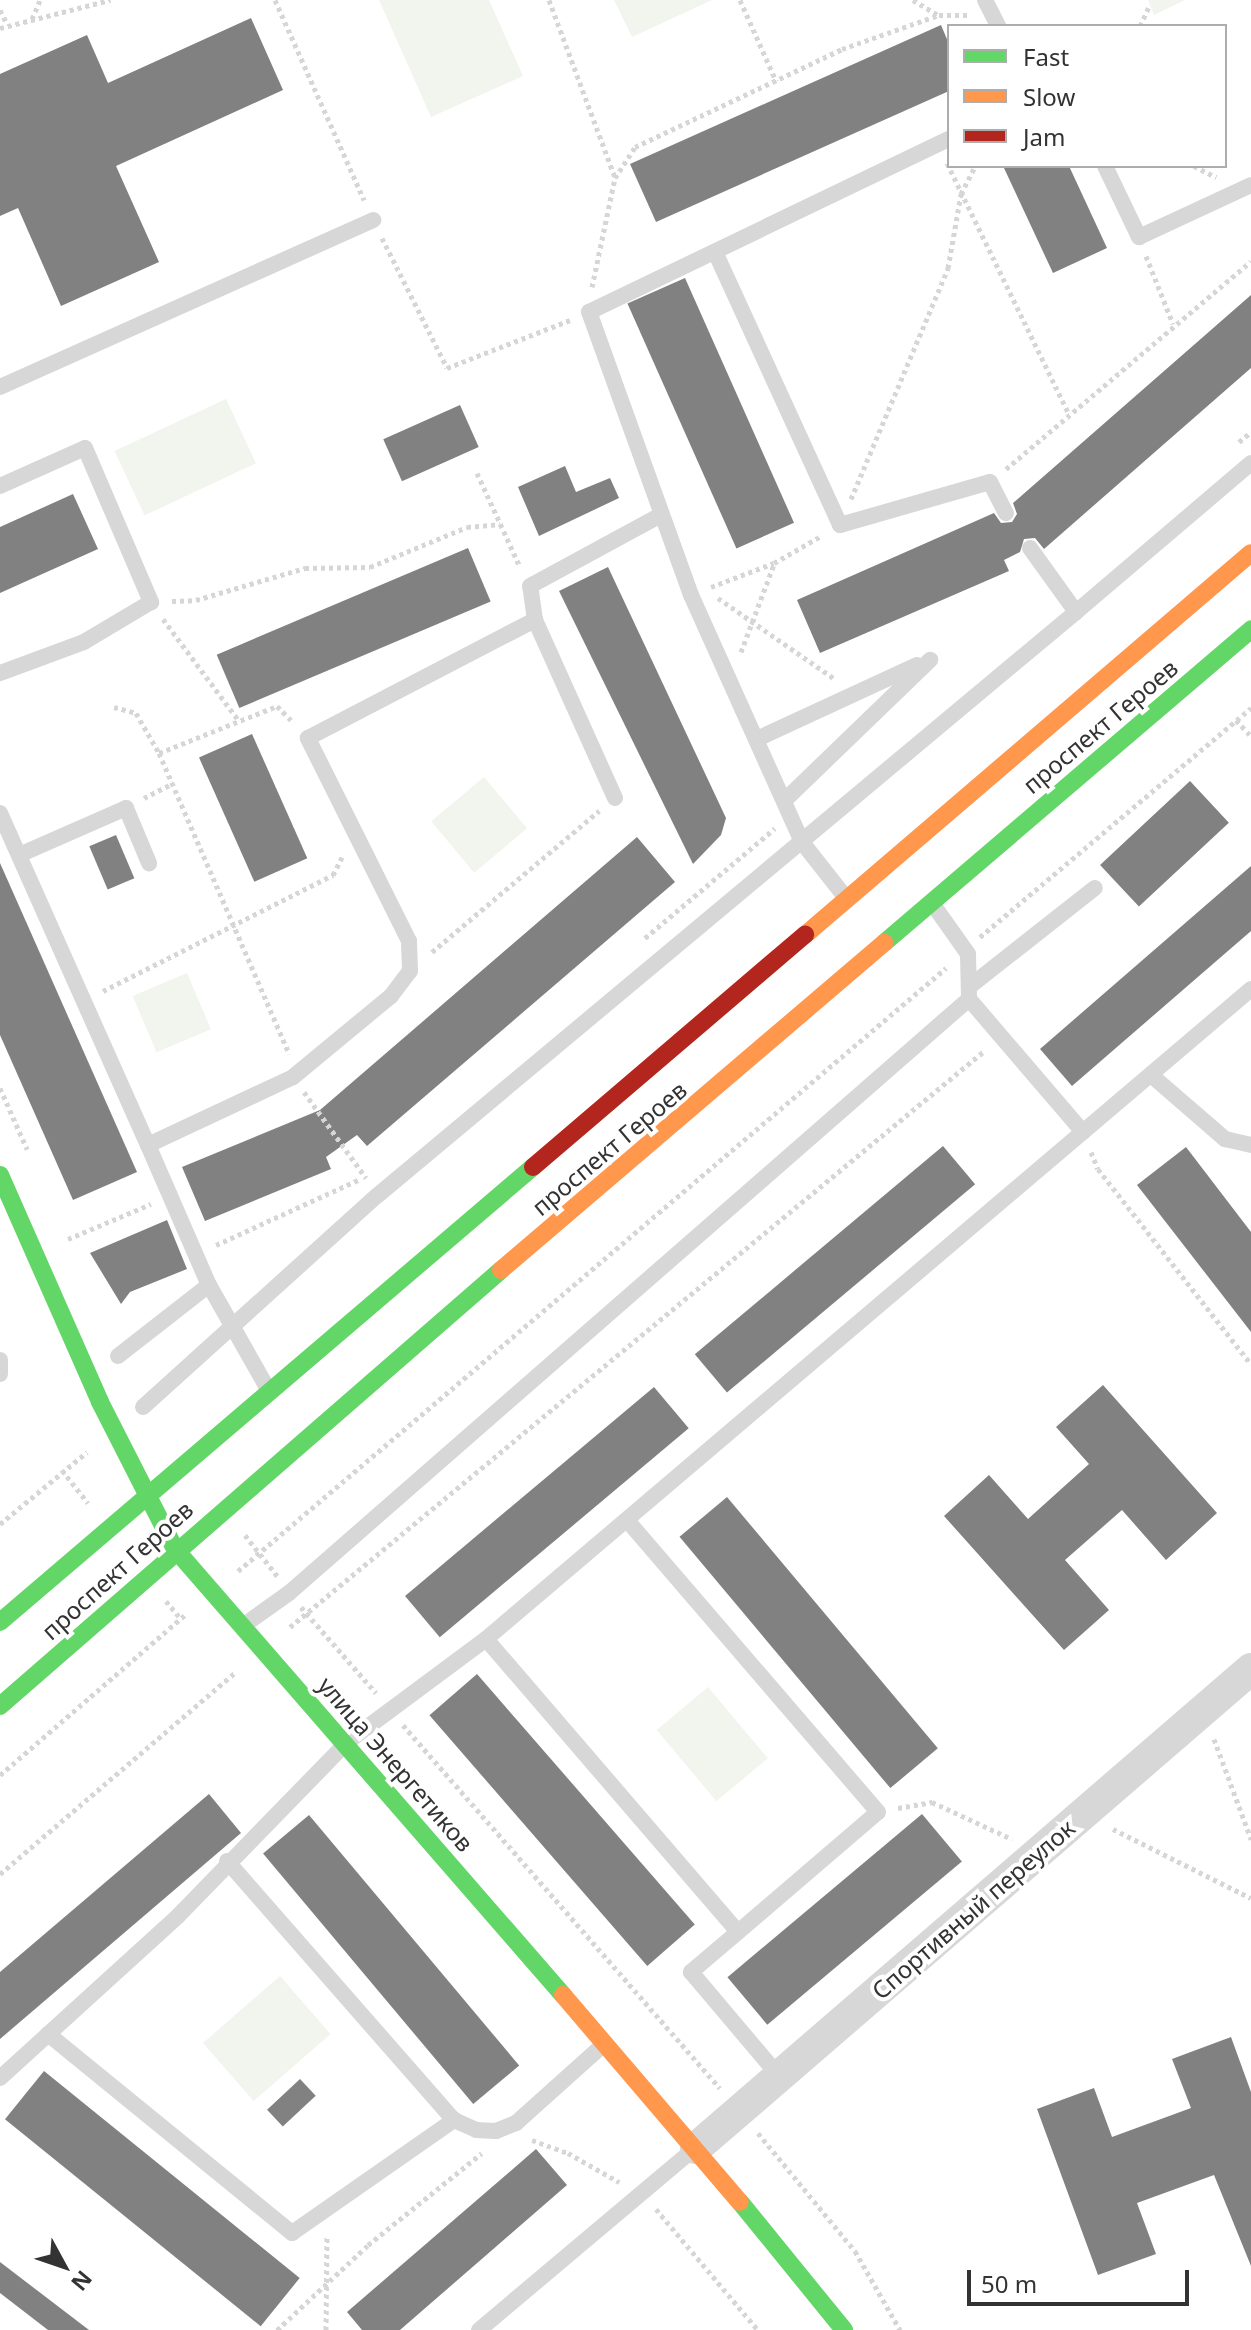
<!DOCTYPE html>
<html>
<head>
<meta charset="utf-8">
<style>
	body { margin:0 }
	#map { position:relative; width:1251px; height:2330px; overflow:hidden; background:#fff; font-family:"Noto Sans",sans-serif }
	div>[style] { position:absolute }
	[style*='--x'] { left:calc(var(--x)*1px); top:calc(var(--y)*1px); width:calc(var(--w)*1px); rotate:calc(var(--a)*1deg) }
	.green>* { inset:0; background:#f1f5ed; transform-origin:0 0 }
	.building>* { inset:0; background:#818181; transform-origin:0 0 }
	.path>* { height:5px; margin-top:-2.5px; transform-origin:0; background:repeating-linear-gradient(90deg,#d6d6d6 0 4px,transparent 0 8px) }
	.lane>* { height:16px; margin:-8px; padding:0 8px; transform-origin:8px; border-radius:8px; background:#d7d7d7 }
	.street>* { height:32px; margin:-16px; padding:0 16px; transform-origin:16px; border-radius:16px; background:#d7d7d7 }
	.fast>* { height:18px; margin:-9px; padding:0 9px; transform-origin:9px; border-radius:9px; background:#63d668 }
	.slow>* { height:18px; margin:-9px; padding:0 9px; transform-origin:9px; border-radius:9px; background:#ff974d }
	.jam>* { height:18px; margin:-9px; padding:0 9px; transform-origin:9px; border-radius:9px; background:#b3261e }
	span { translate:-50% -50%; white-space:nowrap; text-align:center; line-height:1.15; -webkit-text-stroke:8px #fff; paint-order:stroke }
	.street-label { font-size:24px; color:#333 }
	.legend { position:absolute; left:947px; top:24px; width:280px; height:144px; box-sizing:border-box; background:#fff; border:2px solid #adadad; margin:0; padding:10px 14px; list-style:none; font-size:24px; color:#333 }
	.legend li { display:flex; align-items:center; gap:16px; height:40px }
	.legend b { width:40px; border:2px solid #adadad }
	.north { position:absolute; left:24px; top:2226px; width:80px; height:80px; -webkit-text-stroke:6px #fff; paint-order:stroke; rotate:130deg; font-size:22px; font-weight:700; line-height:32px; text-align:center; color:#333 }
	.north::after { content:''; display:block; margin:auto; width:28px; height:36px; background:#333; clip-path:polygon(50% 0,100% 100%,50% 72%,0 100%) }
	.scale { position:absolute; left:967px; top:2270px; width:222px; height:36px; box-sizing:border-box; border:4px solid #333; border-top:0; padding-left:10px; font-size:24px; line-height:28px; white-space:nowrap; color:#333; -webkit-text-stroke:6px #fff; paint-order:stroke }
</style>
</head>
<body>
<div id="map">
	<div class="green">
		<i style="clip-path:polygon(379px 0,489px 0,523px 76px,431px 117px)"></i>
		<i style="clip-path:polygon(614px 0,712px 0,632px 37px)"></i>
		<i style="clip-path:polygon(1148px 0,1185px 0,1154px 15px)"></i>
		<i style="left:226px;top:399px;width:71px;height:123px;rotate:65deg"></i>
		<i style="left:484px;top:777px;width:67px;height:69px;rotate:50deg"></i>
		<i style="left:187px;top:973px;width:61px;height:59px;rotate:67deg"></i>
		<i style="left:708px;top:1687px;width:93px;height:67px;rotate:50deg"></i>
		<i style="left:280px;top:1976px;width:77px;height:102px;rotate:49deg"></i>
	</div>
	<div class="building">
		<i style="clip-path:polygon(251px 18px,283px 90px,116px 166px,159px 262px,61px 306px,18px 208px,0 216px,0 74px,87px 35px,108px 83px)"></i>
		<i style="clip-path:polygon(941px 25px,949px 44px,949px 91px,656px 222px,630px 164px)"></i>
		<i style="clip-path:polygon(1003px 166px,1069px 166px,1107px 248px,1053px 273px)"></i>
		<i style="left:685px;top:278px;width:268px;height:63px;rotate:66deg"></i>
		<i style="clip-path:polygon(1251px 295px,1251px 368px,1044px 549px,1035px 538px,1024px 539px,1020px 552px,1004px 560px,1009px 571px,820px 653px,797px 600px,994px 513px,1001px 523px,1012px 522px,1017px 514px,1013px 503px)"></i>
		<i style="left:460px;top:405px;width:46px;height:84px;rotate:66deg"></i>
		<i style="clip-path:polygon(565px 466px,576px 492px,610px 478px,619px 498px,539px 536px,518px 487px)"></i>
		<i style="clip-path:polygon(73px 494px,98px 549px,0 593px,0 527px)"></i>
		<i style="left:468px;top:548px;width:58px;height:273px;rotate:67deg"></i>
		<i style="clip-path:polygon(608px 567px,726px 818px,721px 835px,693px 864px,559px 591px)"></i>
		<i style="left:252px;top:734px;width:136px;height:58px;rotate:66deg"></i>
		<i style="left:1190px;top:781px;width:57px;height:123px;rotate:47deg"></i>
		<i style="left:116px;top:835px;width:47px;height:29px;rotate:67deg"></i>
		<i style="clip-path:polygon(637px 837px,675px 882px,367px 1146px,357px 1135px,326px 1157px,331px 1169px,205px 1221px,182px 1167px,320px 1110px)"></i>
		<i style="clip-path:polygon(0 863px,137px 1172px,73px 1200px,0 1035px)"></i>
		<i style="clip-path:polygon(1251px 866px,1251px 931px,1072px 1086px,1040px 1049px)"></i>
		<i style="left:943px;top:1146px;width:50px;height:324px;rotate:50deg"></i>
		<i style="clip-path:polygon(1186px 1147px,1251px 1232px,1251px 1332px,1137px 1185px)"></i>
		<i style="clip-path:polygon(167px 1220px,187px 1269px,130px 1292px,121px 1304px,90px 1253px)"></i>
		<i style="clip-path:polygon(1103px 1385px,1217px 1513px,1166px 1560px,1122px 1510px,1065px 1560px,1109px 1610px,1064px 1650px,944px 1516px,989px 1475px,1028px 1519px,1089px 1464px,1056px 1427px)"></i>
		<i style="left:654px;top:1387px;width:54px;height:325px;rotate:50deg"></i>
		<i style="left:727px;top:1497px;width:328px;height:62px;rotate:50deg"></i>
		<i style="left:477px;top:1674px;width:332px;height:63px;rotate:49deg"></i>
		<i style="clip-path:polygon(209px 1794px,241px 1833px,0 2039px,0 1972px)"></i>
		<i style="left:922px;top:1814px;width:62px;height:254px;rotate:50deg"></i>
		<i style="left:309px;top:1815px;width:327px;height:60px;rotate:50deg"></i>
		<i style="clip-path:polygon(1231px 2037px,1251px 2092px,1251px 2266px,1214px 2175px,1137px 2203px,1156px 2254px,1098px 2275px,1037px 2109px,1094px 2088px,1112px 2137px,1191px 2108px,1172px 2059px)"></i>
		<i style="left:44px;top:2071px;width:329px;height:62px;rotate:39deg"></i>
		<i style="left:300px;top:2079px;width:23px;height:45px;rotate:47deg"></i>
		<i style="clip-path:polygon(536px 2149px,567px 2185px,400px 2330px,362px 2330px,347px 2312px)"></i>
		<i style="clip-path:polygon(0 2262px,89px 2330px,48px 2330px,0 2293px)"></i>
	</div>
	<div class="path">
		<i style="--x:275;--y:0;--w:219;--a:66"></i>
		<i style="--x:549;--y:0;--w:189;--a:69.6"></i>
		<i style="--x:740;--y:0;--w:89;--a:66"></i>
		<i style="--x:913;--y:0;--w:29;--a:31"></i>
		<i style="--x:0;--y:10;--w:16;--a:63"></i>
		<i style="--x:32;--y:19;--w:21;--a:-67"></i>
		<i style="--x:1140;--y:26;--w:23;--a:-65"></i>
		<i style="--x:0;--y:28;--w:114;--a:-14.3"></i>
		<i style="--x:947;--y:163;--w:279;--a:64.1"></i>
		<i style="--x:1194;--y:166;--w:25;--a:27"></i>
		<i style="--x:382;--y:238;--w:145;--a:63.4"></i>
		<i style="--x:447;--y:368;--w:132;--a:-21.3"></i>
		<i style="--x:1146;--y:256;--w:73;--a:68.3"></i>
		<i style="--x:592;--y:287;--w:111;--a:-78.1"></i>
		<i style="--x:615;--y:178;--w:37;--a:-57"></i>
		<i style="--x:635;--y:147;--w:229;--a:-25.3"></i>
		<i style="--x:842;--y:49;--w:103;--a:-19.3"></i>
		<i style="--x:939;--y:15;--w:30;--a:0"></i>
		<i style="--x:1239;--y:442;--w:16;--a:-40"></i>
		<i style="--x:1006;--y:469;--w:321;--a:-40.3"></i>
		<i style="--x:477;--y:473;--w:103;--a:65.4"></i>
		<i style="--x:851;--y:499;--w:251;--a:-67.2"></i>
		<i style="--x:948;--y:268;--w:75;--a:-80"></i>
		<i style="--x:961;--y:194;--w:31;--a:-63"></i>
		<i style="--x:711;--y:587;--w:67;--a:-20.9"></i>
		<i style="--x:774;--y:563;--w:54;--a:-29.9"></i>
		<i style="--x:718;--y:598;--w:142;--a:34.7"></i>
		<i style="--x:172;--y:601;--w:24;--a:-2"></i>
		<i style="--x:196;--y:600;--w:114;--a:-16.4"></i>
		<i style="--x:305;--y:568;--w:65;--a:-0.9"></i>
		<i style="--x:370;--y:567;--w:105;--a:-22.4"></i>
		<i style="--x:467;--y:527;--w:33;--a:-5"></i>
		<i style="--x:163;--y:619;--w:127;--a:53.3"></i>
		<i style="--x:741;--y:652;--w:94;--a:-69.4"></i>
		<i style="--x:114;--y:707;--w:23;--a:15"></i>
		<i style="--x:136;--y:713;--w:46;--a:60.1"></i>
		<i style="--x:159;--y:753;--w:328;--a:66.6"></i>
		<i style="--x:1236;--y:720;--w:22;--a:47"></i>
		<i style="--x:159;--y:753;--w:127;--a:-21.7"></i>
		<i style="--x:277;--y:706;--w:24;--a:45"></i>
		<i style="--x:144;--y:798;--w:33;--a:-27"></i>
		<i style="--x:980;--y:937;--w:355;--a:-40.2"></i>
		<i style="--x:645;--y:938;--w:170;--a:-40.2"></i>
		<i style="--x:432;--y:952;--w:219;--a:-40.2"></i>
		<i style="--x:103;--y:991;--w:258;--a:-26.8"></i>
		<i style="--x:333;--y:875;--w:20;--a:-63"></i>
		<i style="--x:0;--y:1088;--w:67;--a:66.1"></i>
		<i style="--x:304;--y:1092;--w:106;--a:54.2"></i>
		<i style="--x:1091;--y:1152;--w:18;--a:68"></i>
		<i style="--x:1098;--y:1169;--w:248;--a:51.9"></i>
		<i style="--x:68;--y:1239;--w:90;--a:-22.9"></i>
		<i style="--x:216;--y:1245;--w:158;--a:-24.6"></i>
		<i style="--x:62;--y:1470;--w:42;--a:51.8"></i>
		<i style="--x:0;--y:1524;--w:113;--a:-39.6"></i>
		<i style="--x:245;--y:1535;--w:53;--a:51.8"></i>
		<i style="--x:238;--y:1571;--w:930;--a:-40.42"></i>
		<i style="--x:166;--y:1601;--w:23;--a:50"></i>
		<i style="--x:301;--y:1607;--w:114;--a:48.9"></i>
		<i style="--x:290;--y:1627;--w:902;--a:-39.69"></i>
		<i style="--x:403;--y:1725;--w:482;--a:48.9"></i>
		<i style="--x:1214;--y:1739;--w:107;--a:69.7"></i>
		<i style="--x:0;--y:1775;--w:247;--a:-40.9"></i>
		<i style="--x:898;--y:1808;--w:35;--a:-10"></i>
		<i style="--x:932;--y:1802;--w:88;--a:24.8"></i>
		<i style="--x:1113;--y:1829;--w:154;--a:26.6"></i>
		<i style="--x:0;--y:1874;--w:311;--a:-40.6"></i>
		<i style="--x:758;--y:2133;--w:153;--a:50.6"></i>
		<i style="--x:855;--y:2251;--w:91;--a:60.3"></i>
		<i style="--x:532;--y:2140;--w:38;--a:20"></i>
		<i style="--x:568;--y:2153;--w:59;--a:29.6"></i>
		<i style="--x:656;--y:2209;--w:158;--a:49.9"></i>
		<i style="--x:277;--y:2330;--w:125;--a:-43"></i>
		<i style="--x:368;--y:2245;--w:146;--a:-38.9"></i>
		<i style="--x:326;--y:2330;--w:95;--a:-89.4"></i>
	</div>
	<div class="lane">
		<i style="--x:985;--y:0;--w:29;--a:63"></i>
		<i style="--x:1105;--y:166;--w:79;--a:64.4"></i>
		<i style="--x:1139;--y:237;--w:123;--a:-24.9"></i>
		<i style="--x:716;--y:254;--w:298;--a:65.4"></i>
		<i style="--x:840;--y:525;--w:156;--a:-16"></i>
		<i style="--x:990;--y:482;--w:35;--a:63"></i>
		<i style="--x:0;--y:387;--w:409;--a:-24.1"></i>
		<i style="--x:0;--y:486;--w:93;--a:-24.1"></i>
		<i style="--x:85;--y:448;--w:168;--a:66.8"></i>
		<i style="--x:151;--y:602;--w:78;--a:149.2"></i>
		<i style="--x:84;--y:642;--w:90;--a:159.7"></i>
		<i style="--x:1030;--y:548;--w:79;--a:54.3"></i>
		<i style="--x:1076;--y:612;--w:230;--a:-40.4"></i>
		<i style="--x:759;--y:738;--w:174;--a:-24.8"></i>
		<i style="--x:615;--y:798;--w:195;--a:-114.2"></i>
		<i style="--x:535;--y:620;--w:34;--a:-98"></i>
		<i style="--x:530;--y:586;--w:149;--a:-28.5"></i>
		<i style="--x:785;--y:800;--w:202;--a:-44"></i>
		<i style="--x:0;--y:813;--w:363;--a:66"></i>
		<i style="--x:148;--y:1145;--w:160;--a:-25.1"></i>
		<i style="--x:293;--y:1077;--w:127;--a:-39.6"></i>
		<i style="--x:391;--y:996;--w:31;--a:-53"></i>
		<i style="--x:410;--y:971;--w:30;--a:-92"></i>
		<i style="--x:409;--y:941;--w:227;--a:-116.5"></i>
		<i style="--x:308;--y:738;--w:256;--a:-27.5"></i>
		<i style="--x:19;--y:855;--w:117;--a:-23.7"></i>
		<i style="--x:126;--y:808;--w:60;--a:67.3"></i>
		<i style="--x:846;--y:898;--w:71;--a:-128.2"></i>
		<i style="--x:802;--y:842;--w:271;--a:-114.2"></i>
		<i style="--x:691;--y:595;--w:301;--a:-109.8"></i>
		<i style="--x:589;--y:312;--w:399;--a:-25.7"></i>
		<i style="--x:932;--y:903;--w:62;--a:54.8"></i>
		<i style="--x:968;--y:954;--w:45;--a:88.7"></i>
		<i style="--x:969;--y:999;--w:175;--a:49.4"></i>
		<i style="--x:969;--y:987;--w:160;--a:-38.2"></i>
		<i style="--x:1151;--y:1075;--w:98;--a:40.9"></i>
		<i style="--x:1225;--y:1139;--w:27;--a:13"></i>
		<i style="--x:148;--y:1145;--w:153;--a:66.5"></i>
		<i style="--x:209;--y:1285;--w:122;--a:60.5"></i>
		<i style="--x:118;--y:1356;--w:115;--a:-38"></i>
		<i style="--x:0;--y:1360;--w:14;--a:90"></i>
		<i style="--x:143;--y:1407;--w:316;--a:-42.1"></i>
		<i style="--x:378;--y:1195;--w:909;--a:-39.87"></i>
		<i style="--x:244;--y:1625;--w:55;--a:-35.4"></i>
		<i style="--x:289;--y:1593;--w:903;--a:-41.14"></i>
		<i style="--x:486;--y:1639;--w:386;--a:49.3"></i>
		<i style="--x:738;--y:1932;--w:184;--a:-40.6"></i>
		<i style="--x:878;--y:1812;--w:385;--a:-130.7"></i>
		<i style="--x:227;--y:1861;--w:344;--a:48.8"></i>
		<i style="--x:454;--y:2120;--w:24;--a:24"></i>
		<i style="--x:476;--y:2130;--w:20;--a:3"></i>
		<i style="--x:496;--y:2131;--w:22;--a:-22"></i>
		<i style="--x:516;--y:2123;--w:118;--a:-41.9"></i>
		<i style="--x:738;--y:1932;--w:62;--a:139.6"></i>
		<i style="--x:691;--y:1972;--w:136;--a:49.8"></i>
		<i style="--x:48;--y:2034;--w:315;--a:39.2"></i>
		<i style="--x:292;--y:2233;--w:198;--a:-34.9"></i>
		<i style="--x:0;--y:2078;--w:241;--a:-42.3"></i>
		<i style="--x:178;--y:1916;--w:241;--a:-45.8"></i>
		<i style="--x:346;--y:1743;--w:174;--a:-36.6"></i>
		<i style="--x:486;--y:1639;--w:1004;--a:-40.35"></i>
		<i style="--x:479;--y:2330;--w:281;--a:-40.1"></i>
	</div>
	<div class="street">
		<i style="--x:696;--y:2148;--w:733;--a:-40.8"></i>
	</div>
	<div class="fast">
		<i style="--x:884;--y:943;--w:483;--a:-40.5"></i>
		<i style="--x:0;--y:1175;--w:248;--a:66.2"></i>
		<i style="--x:100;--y:1402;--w:165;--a:63"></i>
		<i style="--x:175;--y:1549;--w:591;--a:48.98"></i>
		<i style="--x:0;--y:1622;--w:701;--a:-40.49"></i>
		<i style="--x:0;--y:1706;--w:664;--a:-41.03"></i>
		<i style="--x:740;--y:2202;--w:165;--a:50.9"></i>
	</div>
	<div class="slow">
		<i style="--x:805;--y:935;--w:587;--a:-40.58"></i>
		<i style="--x:501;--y:1270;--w:504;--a:-40.49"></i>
		<i style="--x:563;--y:1995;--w:272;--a:49.5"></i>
	</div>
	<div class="jam">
		<i style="--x:533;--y:1167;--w:358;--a:-40.5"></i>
	</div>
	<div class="street-label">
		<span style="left:1100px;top:726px;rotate:-40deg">проспект Героев</span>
		<span style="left:609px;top:1148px;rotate:-40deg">проспект Героев</span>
		<span style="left:117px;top:1570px;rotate:-42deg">проспект Героев</span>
		<span style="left:396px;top:1764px;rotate:49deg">улица Энергетиков</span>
		<span style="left:973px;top:1909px;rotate:-41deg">Спортивный переулок</span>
	</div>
	<ul class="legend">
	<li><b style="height:10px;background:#63d668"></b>Fast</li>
	<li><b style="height:10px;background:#ff974d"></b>Slow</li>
	<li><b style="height:10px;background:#b3261e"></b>Jam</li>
	</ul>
	<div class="north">N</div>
	<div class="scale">50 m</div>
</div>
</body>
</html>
